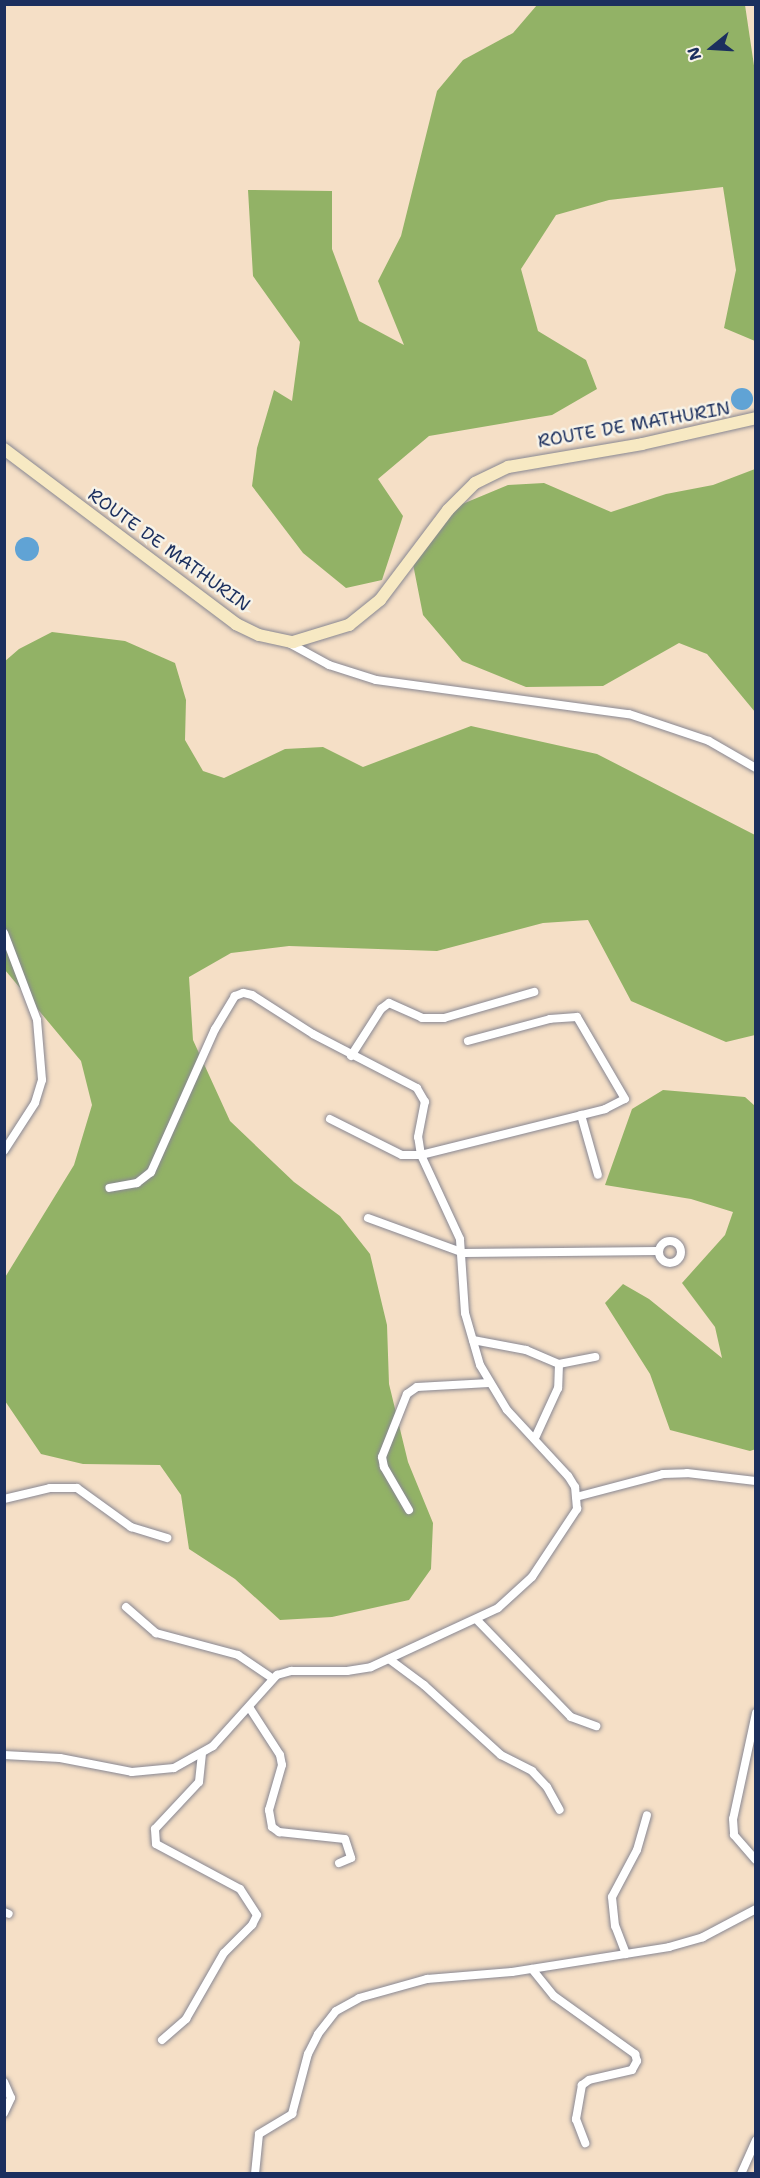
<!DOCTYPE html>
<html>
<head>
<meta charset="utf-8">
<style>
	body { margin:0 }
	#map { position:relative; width:760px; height:2178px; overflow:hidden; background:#f5dfc6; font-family:"Shantell Sans",sans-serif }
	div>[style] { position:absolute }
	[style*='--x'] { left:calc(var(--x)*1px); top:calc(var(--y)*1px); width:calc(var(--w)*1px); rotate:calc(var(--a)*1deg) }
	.forest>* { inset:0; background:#92b266 }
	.water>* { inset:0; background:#60a3d5 }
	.round { border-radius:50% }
	.roads { filter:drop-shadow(0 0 2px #888792) drop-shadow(0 0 2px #888792) }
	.street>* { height:8px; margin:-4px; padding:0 4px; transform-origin:4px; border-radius:4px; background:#fff }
	.street>.ring { margin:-4px; padding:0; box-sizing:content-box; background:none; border:8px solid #fff; border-radius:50% }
	.secondary>* { height:12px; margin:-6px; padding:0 6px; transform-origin:6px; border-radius:6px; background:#f7e9c3 }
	span { translate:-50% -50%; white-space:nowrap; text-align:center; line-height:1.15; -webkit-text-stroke:5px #f7f3e8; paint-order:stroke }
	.street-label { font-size:18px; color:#1b2f5e }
	.frame { position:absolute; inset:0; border:6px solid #1b2f5e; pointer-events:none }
	.north { position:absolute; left:682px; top:18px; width:60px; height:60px; -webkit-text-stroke:4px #f7f3e8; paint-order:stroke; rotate:252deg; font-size:16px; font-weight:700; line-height:24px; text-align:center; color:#1b2f5e }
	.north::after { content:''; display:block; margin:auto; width:21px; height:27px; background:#1b2f5e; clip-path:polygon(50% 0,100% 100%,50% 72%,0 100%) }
</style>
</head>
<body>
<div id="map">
	<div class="forest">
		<i style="clip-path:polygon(537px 5px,745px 5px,756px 79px,755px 341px,724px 328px,736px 270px,723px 187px,609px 200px,556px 215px,521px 269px,538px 331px,586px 360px,597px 389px,552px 415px,429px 436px,378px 479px,403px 516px,382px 580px,346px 588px,303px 553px,252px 486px,257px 448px,274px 390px,292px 401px,300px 342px,253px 276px,248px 190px,332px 191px,332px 249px,359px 321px,404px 345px,378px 281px,401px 236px,437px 91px,463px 60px,513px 33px)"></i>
		<i style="clip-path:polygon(755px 469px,755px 712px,707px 654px,679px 643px,603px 686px,526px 687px,462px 661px,423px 615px,412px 559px,448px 510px,508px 485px,544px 483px,611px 512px,666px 494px,713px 485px)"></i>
		<i style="clip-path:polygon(52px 632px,125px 641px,175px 663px,186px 700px,185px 740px,203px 771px,224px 778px,285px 749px,323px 747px,363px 767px,471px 726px,597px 754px,755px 835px,755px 1035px,726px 1042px,631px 1001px,588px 920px,543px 923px,437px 951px,289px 946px,231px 953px,189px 977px,193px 1040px,230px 1121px,294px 1182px,340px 1216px,370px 1254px,387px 1325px,389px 1384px,408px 1462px,433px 1523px,431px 1569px,409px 1600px,332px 1617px,280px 1620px,235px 1579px,189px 1549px,181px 1495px,160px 1465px,83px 1464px,41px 1454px,5px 1401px,4px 1279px,74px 1165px,92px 1105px,81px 1061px,5px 970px,4px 662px,19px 649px)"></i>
		<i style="clip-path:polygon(663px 1090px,745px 1097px,755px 1106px,756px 1449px,750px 1451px,670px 1430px,650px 1374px,605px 1303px,623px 1284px,649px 1299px,722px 1358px,715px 1327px,682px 1283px,725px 1235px,733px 1212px,691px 1199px,605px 1185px,632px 1109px)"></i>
	</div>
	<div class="water">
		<i class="round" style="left:731px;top:388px;width:22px;height:22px"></i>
		<i class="round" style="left:15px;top:537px;width:24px;height:24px"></i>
	</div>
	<div class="roads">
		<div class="street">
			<i style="--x:287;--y:642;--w:48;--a:28.7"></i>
			<i style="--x:329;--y:665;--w:49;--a:17.7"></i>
			<i style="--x:376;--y:680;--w:255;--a:7.7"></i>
			<i style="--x:629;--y:714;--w:84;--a:18.6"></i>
			<i style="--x:709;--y:741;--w:54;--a:29.9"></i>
			<i style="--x:4;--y:933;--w:93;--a:69.2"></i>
			<i style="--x:37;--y:1020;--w:60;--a:85.2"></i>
			<i style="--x:42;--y:1080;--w:24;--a:107"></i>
			<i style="--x:35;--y:1103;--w:57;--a:122.9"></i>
			<i style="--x:351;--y:1056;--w:56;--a:-57.4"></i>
			<i style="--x:381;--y:1009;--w:10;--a:-37"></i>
			<i style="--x:389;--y:1003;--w:36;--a:24"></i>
			<i style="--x:422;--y:1018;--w:22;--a:0"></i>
			<i style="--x:444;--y:1018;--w:94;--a:-16.1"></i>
			<i style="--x:581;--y:1115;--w:62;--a:74.2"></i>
			<i style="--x:330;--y:1119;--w:80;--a:26.6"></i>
			<i style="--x:402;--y:1155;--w:19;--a:0"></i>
			<i style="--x:421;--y:1155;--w:190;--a:-14"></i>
			<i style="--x:605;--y:1109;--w:22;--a:-27"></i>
			<i style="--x:625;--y:1099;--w:95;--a:-120.3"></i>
			<i style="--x:577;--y:1017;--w:27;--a:176"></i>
			<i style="--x:550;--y:1019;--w:85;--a:165"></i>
			<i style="--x:368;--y:1218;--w:102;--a:20"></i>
			<i style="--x:464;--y:1253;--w:194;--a:-0.6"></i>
			<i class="ring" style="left:659px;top:1241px;width:14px;height:14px"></i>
			<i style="--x:473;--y:1340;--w:54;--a:10.7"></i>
			<i style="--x:526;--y:1350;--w:36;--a:23"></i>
			<i style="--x:559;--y:1364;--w:24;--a:92"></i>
			<i style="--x:558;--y:1388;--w:55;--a:114.7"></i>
			<i style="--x:559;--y:1364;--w:37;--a:-11"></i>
			<i style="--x:576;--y:1497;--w:90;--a:-14.8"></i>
			<i style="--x:663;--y:1474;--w:24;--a:-2"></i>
			<i style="--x:687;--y:1473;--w:69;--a:6.6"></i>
			<i style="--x:4;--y:1499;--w:47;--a:-13.4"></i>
			<i style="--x:50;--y:1488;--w:27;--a:0"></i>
			<i style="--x:77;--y:1488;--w:67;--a:35.8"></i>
			<i style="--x:131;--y:1527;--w:38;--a:17"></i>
			<i style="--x:409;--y:1510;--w:50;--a:-120.2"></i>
			<i style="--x:384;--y:1467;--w:10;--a:-101"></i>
			<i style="--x:382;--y:1457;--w:68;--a:-68.4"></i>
			<i style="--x:407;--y:1394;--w:12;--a:-35"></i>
			<i style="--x:417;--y:1387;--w:72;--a:-3.2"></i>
			<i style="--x:126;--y:1607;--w:40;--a:41"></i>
			<i style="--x:156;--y:1633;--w:85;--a:15"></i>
			<i style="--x:238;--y:1655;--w:41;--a:34.1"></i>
			<i style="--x:477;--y:1620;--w:135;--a:45.9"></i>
			<i style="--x:571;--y:1717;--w:27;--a:20"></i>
			<i style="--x:389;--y:1659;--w:44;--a:36.6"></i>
			<i style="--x:424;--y:1685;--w:104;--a:42.3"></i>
			<i style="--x:501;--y:1755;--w:35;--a:27"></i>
			<i style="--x:532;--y:1771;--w:22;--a:47"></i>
			<i style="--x:547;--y:1787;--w:26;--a:61"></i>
			<i style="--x:249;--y:1707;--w:57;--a:57.1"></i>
			<i style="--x:280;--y:1755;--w:10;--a:79"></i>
			<i style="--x:282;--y:1765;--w:47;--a:106.1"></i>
			<i style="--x:269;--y:1810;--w:17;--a:80"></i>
			<i style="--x:272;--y:1827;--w:9;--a:36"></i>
			<i style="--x:279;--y:1832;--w:66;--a:6.1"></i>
			<i style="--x:345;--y:1839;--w:20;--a:72"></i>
			<i style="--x:351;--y:1858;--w:13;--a:157"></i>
			<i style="--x:756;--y:1713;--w:108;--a:102.2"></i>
			<i style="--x:733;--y:1819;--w:16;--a:86"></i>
			<i style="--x:734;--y:1835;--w:33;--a:49"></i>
			<i style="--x:4;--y:1755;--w:56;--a:3.1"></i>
			<i style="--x:60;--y:1758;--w:73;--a:11"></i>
			<i style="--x:132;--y:1772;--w:42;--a:-5.4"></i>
			<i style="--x:174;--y:1768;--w:45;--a:-29.4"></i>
			<i style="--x:213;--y:1746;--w:96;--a:-48"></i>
			<i style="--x:277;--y:1675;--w:15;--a:-16"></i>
			<i style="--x:291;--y:1671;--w:56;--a:0"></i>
			<i style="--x:347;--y:1671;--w:24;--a:-9"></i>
			<i style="--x:371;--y:1667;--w:140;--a:-24.9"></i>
			<i style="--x:498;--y:1608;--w:46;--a:-42.4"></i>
			<i style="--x:532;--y:1577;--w:82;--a:-56.5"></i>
			<i style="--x:577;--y:1509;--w:22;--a:-95"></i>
			<i style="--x:575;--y:1487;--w:13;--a:-122"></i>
			<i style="--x:568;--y:1476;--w:90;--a:-132.7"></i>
			<i style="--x:507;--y:1410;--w:52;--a:-121"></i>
			<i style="--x:480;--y:1365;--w:54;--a:-106.1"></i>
			<i style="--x:465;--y:1313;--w:74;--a:-93.9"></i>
			<i style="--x:460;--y:1239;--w:93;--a:-114.9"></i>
			<i style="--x:421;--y:1155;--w:18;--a:-99"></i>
			<i style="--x:418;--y:1137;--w:36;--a:-79"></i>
			<i style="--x:425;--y:1102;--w:16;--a:-120"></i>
			<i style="--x:417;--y:1088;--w:117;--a:-152.6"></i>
			<i style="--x:313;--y:1034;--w:72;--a:-147.4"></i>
			<i style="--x:252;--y:995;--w:9;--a:-167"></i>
			<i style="--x:243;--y:993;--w:9;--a:159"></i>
			<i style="--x:235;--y:996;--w:39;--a:121"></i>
			<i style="--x:215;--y:1029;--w:157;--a:114.1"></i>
			<i style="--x:151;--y:1172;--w:18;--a:142"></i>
			<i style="--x:137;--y:1183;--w:28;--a:170"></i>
			<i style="--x:4;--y:1912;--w:5;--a:22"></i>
			<i style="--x:626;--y:1954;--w:30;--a:-111"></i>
			<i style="--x:615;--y:1926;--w:29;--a:-96"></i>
			<i style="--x:612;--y:1897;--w:53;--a:-62"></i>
			<i style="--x:637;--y:1850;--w:36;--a:-74"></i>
			<i style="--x:532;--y:1969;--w:35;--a:51"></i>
			<i style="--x:554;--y:1996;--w:100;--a:35.6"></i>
			<i style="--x:635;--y:2054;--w:7;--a:74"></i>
			<i style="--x:637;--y:2061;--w:10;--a:119"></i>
			<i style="--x:632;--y:2070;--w:44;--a:166.9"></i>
			<i style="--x:589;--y:2080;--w:9;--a:144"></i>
			<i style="--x:582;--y:2085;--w:35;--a:100"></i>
			<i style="--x:576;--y:2119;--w:26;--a:69"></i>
			<i style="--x:162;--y:2040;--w:32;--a:-41"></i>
			<i style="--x:186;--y:2019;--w:76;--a:-60.1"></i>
			<i style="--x:224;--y:1953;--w:40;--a:-45"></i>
			<i style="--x:252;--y:1925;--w:11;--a:-63"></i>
			<i style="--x:257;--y:1915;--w:31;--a:-123"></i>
			<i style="--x:240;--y:1889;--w:95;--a:-151.8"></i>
			<i style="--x:156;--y:1844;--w:15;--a:-94"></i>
			<i style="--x:155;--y:1829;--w:64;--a:-46.9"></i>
			<i style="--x:199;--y:1782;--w:28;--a:-84"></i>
			<i style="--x:4;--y:2082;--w:17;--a:66"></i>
			<i style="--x:11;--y:2098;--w:17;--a:115"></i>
			<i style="--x:255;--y:2174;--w:40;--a:-84.3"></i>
			<i style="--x:259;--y:2134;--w:39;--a:-31"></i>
			<i style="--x:292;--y:2114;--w:62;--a:-75.1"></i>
			<i style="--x:308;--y:2054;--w:22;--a:-63"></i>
			<i style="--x:318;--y:2034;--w:29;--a:-52"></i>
			<i style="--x:336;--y:2011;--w:26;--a:-29"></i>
			<i style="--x:359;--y:1998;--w:71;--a:-15.6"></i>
			<i style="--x:427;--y:1979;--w:85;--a:-4.7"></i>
			<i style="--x:512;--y:1972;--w:159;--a:-9"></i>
			<i style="--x:669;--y:1947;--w:35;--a:-16"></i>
			<i style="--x:703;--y:1937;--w:60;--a:-27.8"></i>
			<i style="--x:741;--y:2174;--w:37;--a:-66"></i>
		</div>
		<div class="secondary">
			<i style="--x:4;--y:449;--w:291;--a:37"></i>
			<i style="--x:236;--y:624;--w:25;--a:26"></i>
			<i style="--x:259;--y:635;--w:35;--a:12"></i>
			<i style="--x:293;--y:642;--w:59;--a:-16.9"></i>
			<i style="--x:349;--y:625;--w:40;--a:-39"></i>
			<i style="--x:380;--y:600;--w:113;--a:-52.9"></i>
			<i style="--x:448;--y:510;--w:38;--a:-45"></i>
			<i style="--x:475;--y:483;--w:37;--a:-26"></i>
			<i style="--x:508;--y:467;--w:136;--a:-9.7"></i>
			<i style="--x:642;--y:444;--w:117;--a:-12.8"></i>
		</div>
	</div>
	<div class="street-label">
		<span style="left:634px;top:425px;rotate:-10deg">ROUTE DE MATHURIN</span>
		<span style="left:169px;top:550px;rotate:36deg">ROUTE DE MATHURIN</span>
	</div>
	<div class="frame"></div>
	<div class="north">N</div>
</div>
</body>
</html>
